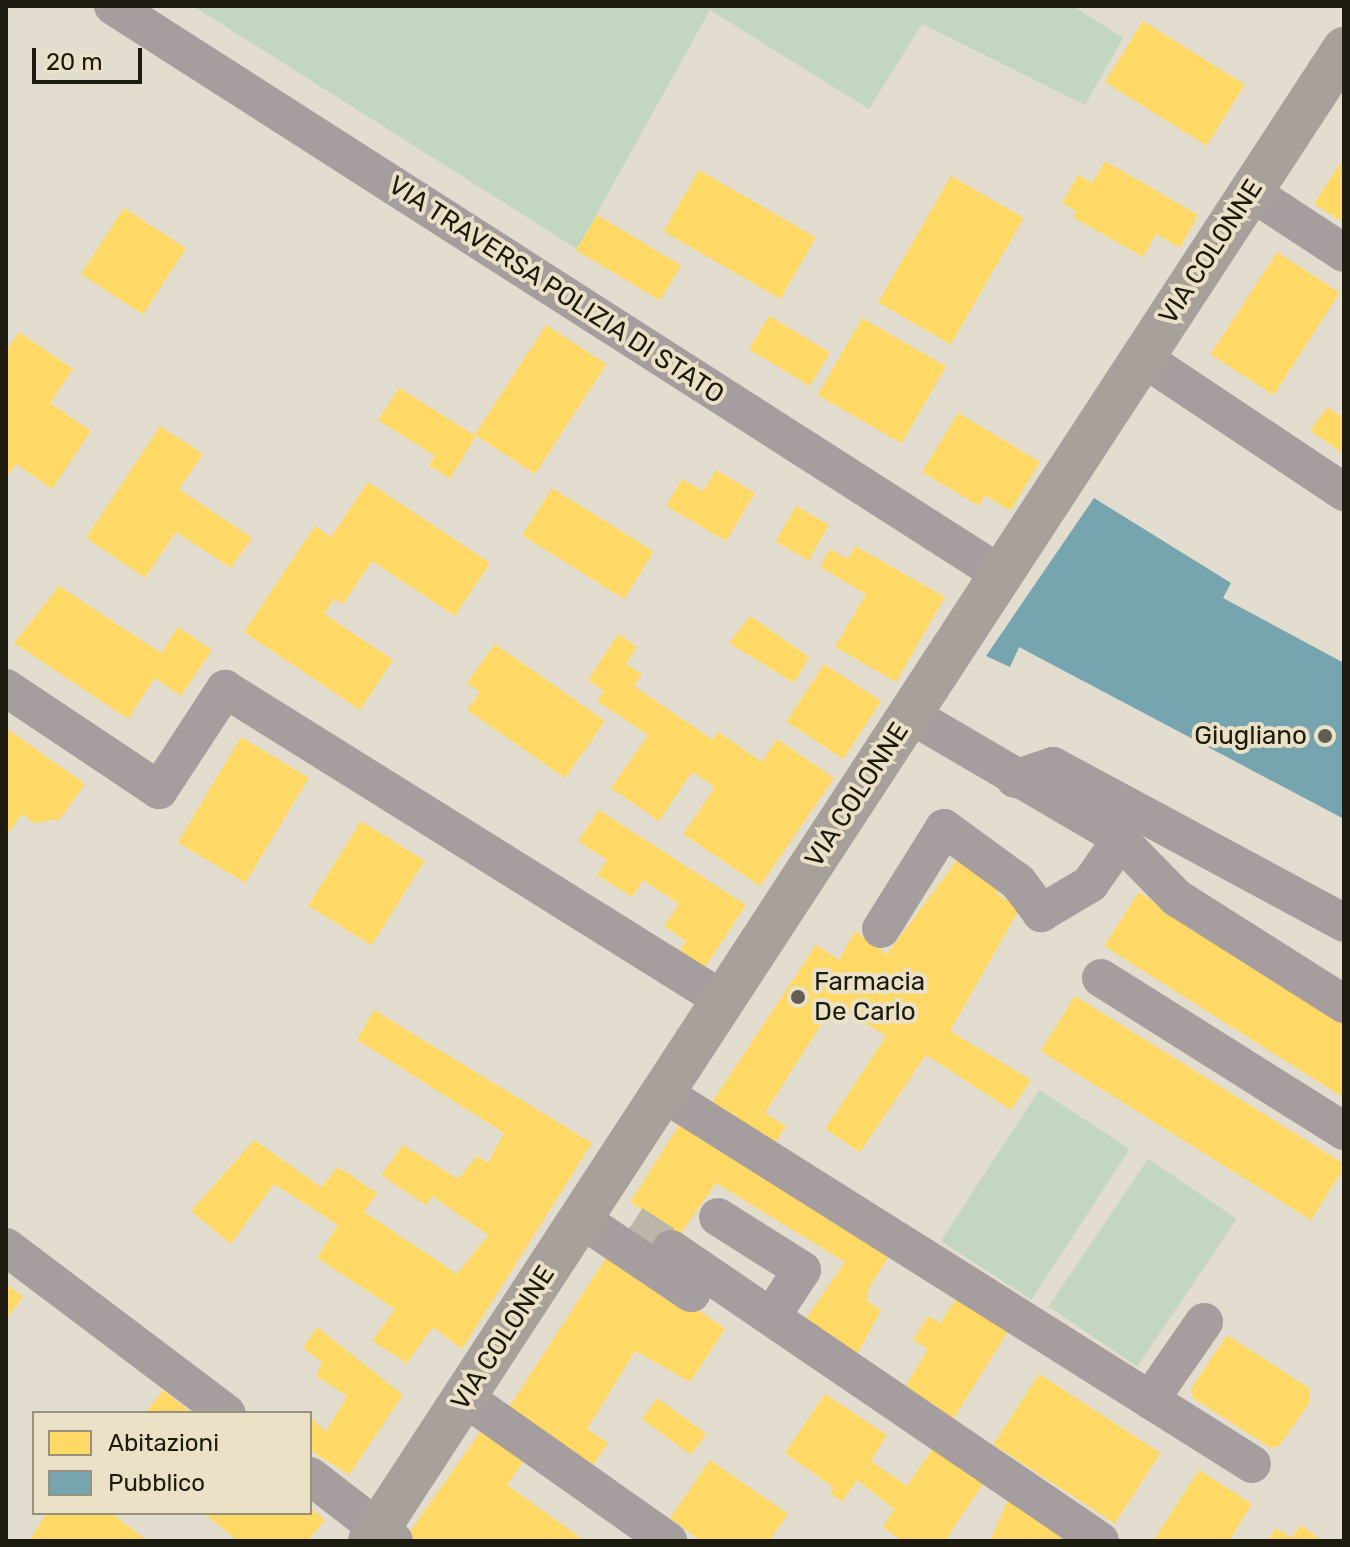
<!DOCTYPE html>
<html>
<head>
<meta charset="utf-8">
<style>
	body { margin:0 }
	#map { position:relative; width:1350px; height:1547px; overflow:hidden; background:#e2ddce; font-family:Rubik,sans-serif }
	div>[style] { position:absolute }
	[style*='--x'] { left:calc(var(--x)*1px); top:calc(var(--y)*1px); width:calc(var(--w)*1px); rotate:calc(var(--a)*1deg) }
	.green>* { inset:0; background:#c3d7c0; transform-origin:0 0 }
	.homes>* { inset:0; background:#ffd966; transform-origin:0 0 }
	.public>* { inset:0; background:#76a5af }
	.minor-tunnel>* { height:38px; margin-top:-19px; transform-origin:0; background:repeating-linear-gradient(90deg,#bbb6a8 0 38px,transparent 0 57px) }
	.minor>* { height:38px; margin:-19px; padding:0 19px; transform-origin:19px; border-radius:19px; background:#a69e9e }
	.major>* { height:44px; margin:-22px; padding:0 22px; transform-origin:22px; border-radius:22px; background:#a8a09b }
	.dots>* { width:22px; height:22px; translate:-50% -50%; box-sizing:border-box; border:4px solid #eae1c6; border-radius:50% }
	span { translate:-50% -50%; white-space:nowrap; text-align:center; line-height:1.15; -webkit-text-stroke:8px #eae1c6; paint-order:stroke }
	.street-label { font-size:26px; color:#1d1a10 }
	.poi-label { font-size:26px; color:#1d1a10 }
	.right { translate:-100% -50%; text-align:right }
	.left { translate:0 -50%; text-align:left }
	.frame { position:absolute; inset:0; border:8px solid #1d1a10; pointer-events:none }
	.legend { position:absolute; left:32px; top:1411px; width:280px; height:104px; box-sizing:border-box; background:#eae1c6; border:2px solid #98917d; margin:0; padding:10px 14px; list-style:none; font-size:24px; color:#1d1a10 }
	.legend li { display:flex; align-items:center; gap:16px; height:40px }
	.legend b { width:40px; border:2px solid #98917d }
	.scale { position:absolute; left:32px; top:48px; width:110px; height:36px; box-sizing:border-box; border:4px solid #1d1a10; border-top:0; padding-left:10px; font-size:24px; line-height:28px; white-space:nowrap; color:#1d1a10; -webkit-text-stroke:6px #eae1c6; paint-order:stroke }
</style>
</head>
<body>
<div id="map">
	<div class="green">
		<i style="clip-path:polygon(193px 6px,1073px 6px,1123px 38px,1085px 105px,922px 24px,869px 109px,710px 10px,577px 249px)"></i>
		<i style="left:1039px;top:1090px;width:108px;height:180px;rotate:33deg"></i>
		<i style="left:1148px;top:1159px;width:107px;height:178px;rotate:34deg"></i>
	</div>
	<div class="homes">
		<i style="left:1143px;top:21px;width:120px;height:72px;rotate:32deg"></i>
		<i style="clip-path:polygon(1344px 157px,1344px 223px,1314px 204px)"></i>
		<i style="clip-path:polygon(1105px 161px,1198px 215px,1180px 248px,1156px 234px,1143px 257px,1074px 218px,1076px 211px,1062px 203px,1078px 175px,1092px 183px)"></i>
		<i style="left:699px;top:170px;width:135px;height:71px;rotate:30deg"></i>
		<i style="left:951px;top:176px;width:84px;height:146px;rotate:30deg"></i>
		<i style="left:124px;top:208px;width:74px;height:79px;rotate:33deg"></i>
		<i style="left:597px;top:215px;width:98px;height:41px;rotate:31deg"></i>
		<i style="left:1277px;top:252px;width:75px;height:122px;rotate:33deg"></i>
		<i style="left:769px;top:316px;width:71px;height:39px;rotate:31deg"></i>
		<i style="left:862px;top:318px;width:97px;height:89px;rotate:30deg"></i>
		<i style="left:546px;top:325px;width:72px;height:131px;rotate:33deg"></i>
		<i style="clip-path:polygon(19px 332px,73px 369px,50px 403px,91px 431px,52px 489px,16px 464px,6px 478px,6px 351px)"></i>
		<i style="clip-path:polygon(399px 388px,476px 436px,450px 479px,429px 465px,435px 456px,378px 420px)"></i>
		<i style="clip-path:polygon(1327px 407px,1344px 418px,1344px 454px,1310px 431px)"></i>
		<i style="clip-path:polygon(958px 413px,1040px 462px,1010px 511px,985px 495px,979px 506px,922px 472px)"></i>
		<i style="clip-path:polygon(160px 426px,203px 454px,179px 489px,252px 538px,231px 568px,176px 532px,145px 578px,86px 538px)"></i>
		<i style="clip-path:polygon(716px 470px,755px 493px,726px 541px,666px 506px,682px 479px,703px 491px)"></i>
		<i style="clip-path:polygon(368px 482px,490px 563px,455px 616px,372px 561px,343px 604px,334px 599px,324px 614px,393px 660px,360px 710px,244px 632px,315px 526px,331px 537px)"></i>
		<i style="left:552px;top:488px;width:120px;height:56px;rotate:32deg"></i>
		<i style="left:796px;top:506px;width:38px;height:41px;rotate:30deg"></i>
		<i style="clip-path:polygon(855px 546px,945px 597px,896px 682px,835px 647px,866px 594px,820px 567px,830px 549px,848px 559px)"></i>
		<i style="clip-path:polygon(59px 586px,161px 653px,178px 627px,212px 650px,181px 696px,155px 678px,128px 719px,14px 643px)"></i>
		<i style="clip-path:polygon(750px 616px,809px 657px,794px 683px,729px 643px)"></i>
		<i style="clip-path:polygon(618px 634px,637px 647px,626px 664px,642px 674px,634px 686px,713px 740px,718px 732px,762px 762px,777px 739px,834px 778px,760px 886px,683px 834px,715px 787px,692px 772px,659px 821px,611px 788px,648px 735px,597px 701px,604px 691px,588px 680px)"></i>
		<i style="clip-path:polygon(495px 644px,605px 721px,565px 778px,467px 710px,480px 692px,467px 683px)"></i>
		<i style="left:824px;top:664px;width:68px;height:69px;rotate:33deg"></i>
		<i style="clip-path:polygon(6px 728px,85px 784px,60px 819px,34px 823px,22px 814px,6px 836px)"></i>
		<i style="left:241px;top:737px;width:79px;height:123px;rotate:31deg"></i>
		<i style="clip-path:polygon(599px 810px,746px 905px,700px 975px,675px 959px,686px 941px,664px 926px,679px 904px,643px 880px,632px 897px,597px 875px,607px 860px,578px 841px)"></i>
		<i style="left:361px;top:821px;width:75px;height:100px;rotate:32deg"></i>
		<i style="clip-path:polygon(960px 856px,1003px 883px,996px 894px,1020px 908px,950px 1031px,1031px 1080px,1011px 1110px,926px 1055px,860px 1152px,825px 1129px,886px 1036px,834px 1004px,765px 1113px,786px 1126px,771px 1149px,708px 1108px,816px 945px,839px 960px,855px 931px,887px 954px)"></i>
		<i style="clip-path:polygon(1139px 892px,1344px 1022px,1344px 1098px,1104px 946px)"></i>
		<i style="left:1075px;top:996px;width:319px;height:65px;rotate:32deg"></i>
		<i style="clip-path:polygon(374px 1010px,592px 1143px,462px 1349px,433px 1327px,407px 1363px,372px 1341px,395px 1309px,317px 1258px,338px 1225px,274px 1184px,231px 1244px,191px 1211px,254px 1140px,321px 1187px,338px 1167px,377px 1193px,364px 1212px,457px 1274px,488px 1235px,432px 1196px,426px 1205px,381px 1175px,403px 1145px,458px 1179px,477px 1156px,488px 1163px,504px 1133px,357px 1040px)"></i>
		<i style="clip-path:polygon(682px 1121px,891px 1253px,869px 1288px,867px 1301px,881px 1310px,852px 1364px,801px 1326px,845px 1262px,716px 1183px,663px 1259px,625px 1234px,644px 1211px,630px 1202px)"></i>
		<i style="clip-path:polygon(612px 1249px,725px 1329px,690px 1382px,635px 1351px,587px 1429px,608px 1443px,587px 1474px,505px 1413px)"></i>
		<i style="clip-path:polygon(6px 1284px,23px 1297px,6px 1319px)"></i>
		<i style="clip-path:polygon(959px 1294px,1010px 1328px,954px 1418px,905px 1387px,928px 1349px,913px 1340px,928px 1316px,940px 1323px)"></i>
		<i style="clip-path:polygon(317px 1327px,403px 1395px,349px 1475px,310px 1450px,310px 1417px,326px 1432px,347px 1396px,316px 1376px,322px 1362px,303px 1348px)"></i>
		<i style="clip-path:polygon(1227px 1335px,1309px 1388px,1310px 1402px,1279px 1446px,1271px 1448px,1193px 1398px,1191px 1389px)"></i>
		<i style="left:1039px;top:1374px;width:145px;height:84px;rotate:33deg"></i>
		<i style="clip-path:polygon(163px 1390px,192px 1413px,145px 1413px)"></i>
		<i style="clip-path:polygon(825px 1394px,887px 1435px,871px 1461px,907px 1486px,935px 1445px,986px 1479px,945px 1541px,902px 1541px,883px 1527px,894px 1509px,857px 1480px,842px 1502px,830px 1493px,834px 1488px,785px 1453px)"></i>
		<i style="left:657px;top:1398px;width:61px;height:26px;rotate:36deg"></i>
		<i style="clip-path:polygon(481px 1431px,524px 1461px,507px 1485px,585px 1541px,418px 1541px,408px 1534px)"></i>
		<i style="clip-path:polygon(710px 1460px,788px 1514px,769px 1541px,701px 1541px,670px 1518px)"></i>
		<i style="clip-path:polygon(1199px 1470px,1252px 1504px,1229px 1541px,1153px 1541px)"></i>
		<i style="clip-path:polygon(1009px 1498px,1073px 1541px,990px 1541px)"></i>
		<i style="clip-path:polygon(310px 1508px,325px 1520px,308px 1541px,238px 1541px,203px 1513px)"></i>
		<i style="clip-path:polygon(47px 1513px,111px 1513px,148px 1541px,29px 1541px)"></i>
		<i style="clip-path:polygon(1300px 1525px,1323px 1541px,1267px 1541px,1276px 1528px,1292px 1538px)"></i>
	</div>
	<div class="public">
		<i style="clip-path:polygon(1094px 498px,1231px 583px,1223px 598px,1344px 663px,1344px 819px,1019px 647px,1010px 667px,986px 656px)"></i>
	</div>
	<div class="minor-tunnel">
		<i style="--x:632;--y:1224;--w:46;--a:32.7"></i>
	</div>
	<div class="minor">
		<i style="--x:113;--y:6;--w:1053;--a:32.63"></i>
		<i style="--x:1251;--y:192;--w:111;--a:33.3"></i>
		<i style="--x:1143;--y:358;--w:242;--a:33.7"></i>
		<i style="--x:6;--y:688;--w:184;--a:33.7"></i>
		<i style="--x:159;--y:790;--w:121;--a:-56.8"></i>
		<i style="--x:225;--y:689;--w:587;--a:31.98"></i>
		<i style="--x:909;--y:714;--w:238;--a:30.3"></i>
		<i style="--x:1114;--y:834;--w:90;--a:45.5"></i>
		<i style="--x:1177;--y:898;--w:198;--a:32.4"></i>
		<i style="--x:1015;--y:779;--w:40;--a:-18.9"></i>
		<i style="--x:1053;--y:766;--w:331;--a:28.3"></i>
		<i style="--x:881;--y:929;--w:119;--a:-58"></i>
		<i style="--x:944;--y:828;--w:92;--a:36.1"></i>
		<i style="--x:1018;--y:882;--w:39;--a:53"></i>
		<i style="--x:1041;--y:913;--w:57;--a:-30.6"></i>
		<i style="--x:1090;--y:884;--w:52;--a:-55.1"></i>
		<i style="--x:1101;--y:978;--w:287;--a:32.2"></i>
		<i style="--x:663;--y:1093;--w:696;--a:32.21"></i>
		<i style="--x:718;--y:1217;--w:99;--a:32.2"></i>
		<i style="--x:802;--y:1270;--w:56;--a:123.4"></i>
		<i style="--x:581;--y:1219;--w:133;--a:33.9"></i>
		<i style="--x:6;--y:1247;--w:276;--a:37"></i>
		<i style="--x:671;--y:1249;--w:519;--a:34.24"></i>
		<i style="--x:464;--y:1397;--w:250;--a:35.2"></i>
		<i style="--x:1150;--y:1400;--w:95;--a:-55.3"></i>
		<i style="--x:310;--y:1476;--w:106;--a:37.7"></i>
	</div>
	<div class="major">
		<i style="--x:370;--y:1541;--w:1782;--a:-56.86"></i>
	</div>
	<div class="dots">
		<i style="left:1325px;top:736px;background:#625e52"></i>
		<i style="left:798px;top:997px;background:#625e52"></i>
	</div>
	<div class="street-label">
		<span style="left:1211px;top:252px;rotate:-57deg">VIA COLONNE</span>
		<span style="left:556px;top:290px;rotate:33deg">VIA TRAVERSA POLIZIA DI STATO</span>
		<span style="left:857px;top:795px;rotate:-57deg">VIA COLONNE</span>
		<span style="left:503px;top:1338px;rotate:-57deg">VIA COLONNE</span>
	</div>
	<div class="poi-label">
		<span class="right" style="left:1307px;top:736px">Giugliano</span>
		<span class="left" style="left:814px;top:997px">Farmacia<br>De Carlo</span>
	</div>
	<div class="frame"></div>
	<ul class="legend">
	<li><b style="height:22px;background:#ffd966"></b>Abitazioni</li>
	<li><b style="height:22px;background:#76a5af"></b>Pubblico</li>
	</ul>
	<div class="scale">20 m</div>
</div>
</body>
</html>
